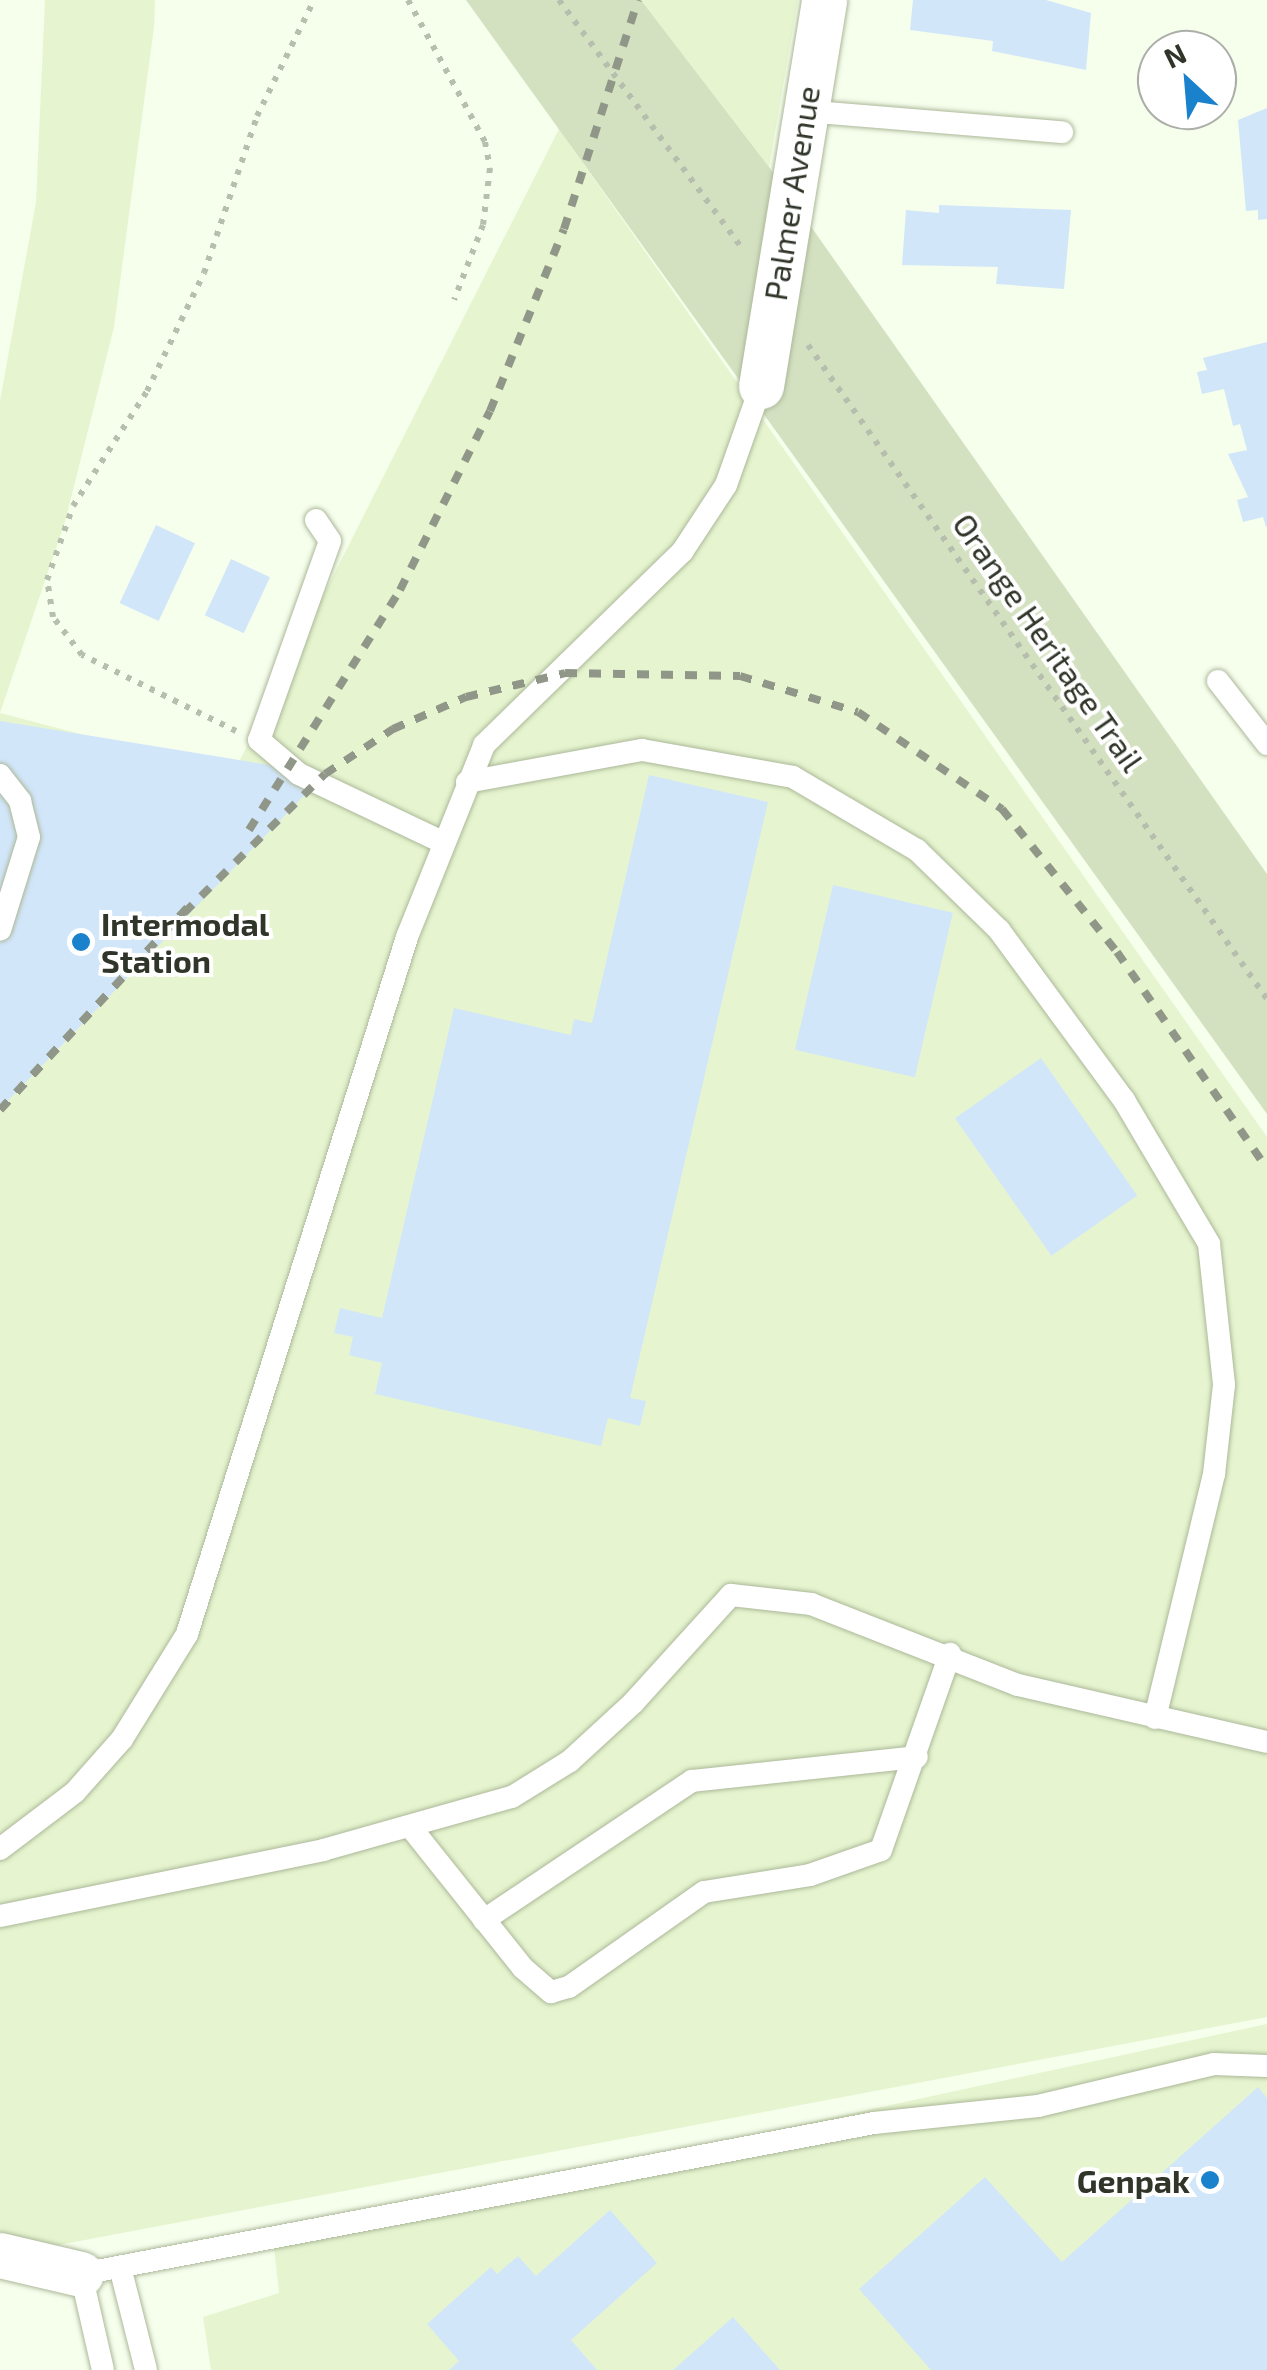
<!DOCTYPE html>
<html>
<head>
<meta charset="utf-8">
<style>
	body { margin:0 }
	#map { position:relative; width:1267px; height:2370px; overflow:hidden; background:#f6feec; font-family:"Exo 2",sans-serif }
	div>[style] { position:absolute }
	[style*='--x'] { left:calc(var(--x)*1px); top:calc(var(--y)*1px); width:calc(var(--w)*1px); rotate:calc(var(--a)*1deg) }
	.built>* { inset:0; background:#e6f5cf }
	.green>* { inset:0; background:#d4e1c1 }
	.building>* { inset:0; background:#d2e6fa; transform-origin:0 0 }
	.path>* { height:6px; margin-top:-3px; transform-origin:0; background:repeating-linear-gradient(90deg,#b7beae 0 5px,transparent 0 13px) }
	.roads { filter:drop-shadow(0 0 2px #acb89a) drop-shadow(0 0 2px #acb89a) }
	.lane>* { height:22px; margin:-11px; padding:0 11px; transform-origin:11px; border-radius:11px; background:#fff }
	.street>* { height:45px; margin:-22.5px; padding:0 22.5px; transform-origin:22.5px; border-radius:22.5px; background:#fff }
	.rail>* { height:8px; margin-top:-4px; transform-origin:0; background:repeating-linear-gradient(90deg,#919788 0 12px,transparent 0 24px) }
	.dots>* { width:28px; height:28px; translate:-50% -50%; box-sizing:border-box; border:5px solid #fff; border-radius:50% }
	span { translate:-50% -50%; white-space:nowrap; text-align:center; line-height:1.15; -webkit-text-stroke:8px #fff; paint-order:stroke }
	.street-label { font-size:32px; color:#303529 }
	.poi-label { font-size:32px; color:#303529; font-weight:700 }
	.left { translate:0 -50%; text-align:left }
	.right { translate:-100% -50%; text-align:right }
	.north { position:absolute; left:1137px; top:30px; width:100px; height:100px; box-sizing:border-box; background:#fff; border:2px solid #acaea9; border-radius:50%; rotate:334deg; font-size:28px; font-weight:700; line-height:40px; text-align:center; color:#303529 }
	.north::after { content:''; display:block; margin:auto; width:35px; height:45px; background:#1a81cc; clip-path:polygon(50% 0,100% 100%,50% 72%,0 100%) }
</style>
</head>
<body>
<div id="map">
	<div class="built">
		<i style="clip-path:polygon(45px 0,155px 0,154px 27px,114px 327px,65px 522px,0 713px,233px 774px,559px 129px,1267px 1137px,1267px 2017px,0 2256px,0 401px,36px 202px)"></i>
		<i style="clip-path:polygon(641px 0,798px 0,769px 167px)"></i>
		<i style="clip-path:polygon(1267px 2024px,1267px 2370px,211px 2370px,203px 2317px,279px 2293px,273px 2238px)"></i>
	</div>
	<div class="green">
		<i style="clip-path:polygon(466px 0,641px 0,769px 167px,1267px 874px,1267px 1114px)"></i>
	</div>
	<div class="building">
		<i style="clip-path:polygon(913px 0,1046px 0,1091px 13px,1086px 70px,992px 51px,993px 41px,910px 30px)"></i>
		<i style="clip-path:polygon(1267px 108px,1267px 219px,1258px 220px,1258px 210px,1246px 211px,1238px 120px)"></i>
		<i style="clip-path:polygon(939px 205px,1071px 210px,1064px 289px,996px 284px,998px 267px,902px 265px,906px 210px,939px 213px)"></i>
		<i style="clip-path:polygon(1267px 342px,1267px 527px,1266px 527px,1263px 517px,1243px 522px,1237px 500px,1248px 497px,1228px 454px,1247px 450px,1240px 424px,1233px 426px,1224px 389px,1202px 394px,1197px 372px,1207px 370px,1203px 358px)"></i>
		<i style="left:156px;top:525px;width:43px;height:86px;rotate:25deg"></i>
		<i style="left:231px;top:559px;width:43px;height:62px;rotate:25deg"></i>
		<i style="clip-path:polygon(0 721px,325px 774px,0 1109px)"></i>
		<i style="clip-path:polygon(649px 775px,768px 802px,630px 1398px,646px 1401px,640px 1426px,608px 1418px,601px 1446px,375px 1394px,382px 1363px,349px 1355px,353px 1337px,334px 1333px,340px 1308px,382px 1318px,454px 1008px,571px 1035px,574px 1019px,592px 1023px)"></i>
		<i style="left:833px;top:885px;width:123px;height:169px;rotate:13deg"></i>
		<i style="left:1041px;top:1058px;width:168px;height:105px;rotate:55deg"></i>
		<i style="clip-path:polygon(1258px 2087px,1267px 2098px,1267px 2370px,931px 2370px,859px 2289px,985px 2177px,1062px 2262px)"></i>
		<i style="clip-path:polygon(610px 2210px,657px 2263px,571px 2340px,597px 2370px,449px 2370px,459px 2361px,427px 2324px,491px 2267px,497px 2274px,518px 2256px,536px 2276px)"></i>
		<i style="clip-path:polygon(733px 2317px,780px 2370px,673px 2370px)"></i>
	</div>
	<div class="path">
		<i style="--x:408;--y:0;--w:162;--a:61.5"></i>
		<i style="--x:485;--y:142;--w:26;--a:79"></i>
		<i style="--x:490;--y:168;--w:57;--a:97"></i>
		<i style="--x:483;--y:225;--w:80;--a:111.1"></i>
		<i style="--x:559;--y:0;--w:310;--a:53.6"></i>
		<i style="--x:808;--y:345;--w:799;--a:54.94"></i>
		<i style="--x:236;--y:731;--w:172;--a:-153.7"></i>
		<i style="--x:82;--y:655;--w:48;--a:-127.3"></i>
		<i style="--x:53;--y:617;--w:37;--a:-99"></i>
		<i style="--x:47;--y:580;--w:78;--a:-70.6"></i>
		<i style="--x:73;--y:506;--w:137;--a:-57.2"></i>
		<i style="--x:147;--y:391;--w:131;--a:-64.2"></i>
		<i style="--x:204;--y:273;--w:166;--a:-71.3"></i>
		<i style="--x:257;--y:116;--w:129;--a:-63.8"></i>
	</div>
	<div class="roads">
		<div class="lane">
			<i style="--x:804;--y:111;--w:259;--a:4.7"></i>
			<i style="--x:316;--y:520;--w:25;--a:56"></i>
			<i style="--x:330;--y:541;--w:211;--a:109.6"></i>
			<i style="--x:259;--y:740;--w:52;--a:40.4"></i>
			<i style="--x:299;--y:774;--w:158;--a:25.4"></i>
			<i style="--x:1218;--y:681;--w:80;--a:52.1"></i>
			<i style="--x:0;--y:775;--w:33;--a:52"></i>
			<i style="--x:20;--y:801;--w:37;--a:76"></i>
			<i style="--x:29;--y:837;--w:97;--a:107.3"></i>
			<i style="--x:467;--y:782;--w:178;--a:-10.4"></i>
			<i style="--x:642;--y:750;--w:153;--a:10.1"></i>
			<i style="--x:793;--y:777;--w:144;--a:30.5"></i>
			<i style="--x:917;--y:850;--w:115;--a:44.3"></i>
			<i style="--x:999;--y:930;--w:211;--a:53.7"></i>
			<i style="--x:1124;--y:1100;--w:167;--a:59.4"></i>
			<i style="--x:1209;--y:1244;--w:142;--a:83.9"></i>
			<i style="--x:1224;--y:1385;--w:90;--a:96.4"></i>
			<i style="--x:1214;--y:1474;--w:251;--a:103.6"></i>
			<i style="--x:412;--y:1829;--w:178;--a:51.4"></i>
			<i style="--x:523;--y:1968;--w:37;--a:41"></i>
			<i style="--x:551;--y:1992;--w:19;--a:-16"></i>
			<i style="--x:569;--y:1987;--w:165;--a:-35.1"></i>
			<i style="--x:704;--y:1892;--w:107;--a:-9.1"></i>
			<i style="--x:810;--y:1875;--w:75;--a:-19.4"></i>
			<i style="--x:881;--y:1850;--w:208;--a:-70.6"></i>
			<i style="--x:0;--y:1849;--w:94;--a:-37.2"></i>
			<i style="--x:75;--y:1792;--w:71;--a:-48.4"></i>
			<i style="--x:122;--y:1739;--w:123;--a:-58.2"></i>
			<i style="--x:187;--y:1634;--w:731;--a:-72.48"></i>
			<i style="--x:407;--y:937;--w:207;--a:-68.1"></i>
			<i style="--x:484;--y:745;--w:277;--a:-44.3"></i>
			<i style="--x:682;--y:552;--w:80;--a:-56.7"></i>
			<i style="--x:726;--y:485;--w:105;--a:-70.5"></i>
			<i style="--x:0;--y:1916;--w:330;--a:-11.5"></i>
			<i style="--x:323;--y:1850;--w:196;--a:-15.7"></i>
			<i style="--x:512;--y:1797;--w:68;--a:-31.8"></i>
			<i style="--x:570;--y:1761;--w:86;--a:-42.6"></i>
			<i style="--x:633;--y:1703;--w:146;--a:-47.8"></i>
			<i style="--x:731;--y:1595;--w:81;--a:6.4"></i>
			<i style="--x:811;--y:1604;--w:222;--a:21.4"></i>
			<i style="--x:1018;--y:1685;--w:255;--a:12.9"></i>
			<i style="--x:484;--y:1920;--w:250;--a:-33.8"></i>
			<i style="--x:692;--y:1781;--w:226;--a:-6.1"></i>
			<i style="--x:120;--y:2267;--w:106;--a:75.8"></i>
			<i style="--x:103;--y:2370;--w:98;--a:-102.9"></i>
			<i style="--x:81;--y:2274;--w:807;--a:-10.78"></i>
			<i style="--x:874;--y:2123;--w:165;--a:-5.9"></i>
			<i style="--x:1038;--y:2106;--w:181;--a:-13.4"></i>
			<i style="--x:1214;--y:2064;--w:53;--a:2.2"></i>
		</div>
		<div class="street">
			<i style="--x:761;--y:386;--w:391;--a:-80.7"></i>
			<i style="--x:0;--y:2255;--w:83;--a:13.2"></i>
		</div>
	</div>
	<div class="rail">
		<i style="--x:249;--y:830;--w:284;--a:-57.8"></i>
		<i style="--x:400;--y:590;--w:200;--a:-63.3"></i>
		<i style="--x:490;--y:411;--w:196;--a:-67.9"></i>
		<i style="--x:564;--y:229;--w:241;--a:-72.1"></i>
		<i style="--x:184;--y:913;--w:198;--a:-44.6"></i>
		<i style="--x:325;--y:774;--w:82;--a:-33.5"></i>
		<i style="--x:393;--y:729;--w:80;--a:-23.7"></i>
		<i style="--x:466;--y:697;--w:102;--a:-13.6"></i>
		<i style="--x:565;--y:673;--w:175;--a:1"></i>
		<i style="--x:740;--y:676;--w:123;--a:17"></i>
		<i style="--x:858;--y:712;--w:174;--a:34"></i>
		<i style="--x:1002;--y:809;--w:184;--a:51.2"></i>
		<i style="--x:1117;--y:952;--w:264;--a:55.3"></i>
		<i style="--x:0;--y:1110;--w:280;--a:-47.2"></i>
	</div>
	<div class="dots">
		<i style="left:81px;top:942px;background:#1a81cc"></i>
		<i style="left:1210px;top:2180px;background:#1a81cc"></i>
	</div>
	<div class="street-label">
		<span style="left:791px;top:193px;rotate:-81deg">Palmer Avenue</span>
		<span style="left:1049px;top:642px;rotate:55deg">Orange Heritage Trail</span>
	</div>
	<div class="poi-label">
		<span class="left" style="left:101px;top:942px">Intermodal<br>Station</span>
		<span class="right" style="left:1190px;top:2180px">Genpak</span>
	</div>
	<div class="north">N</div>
</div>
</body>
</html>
